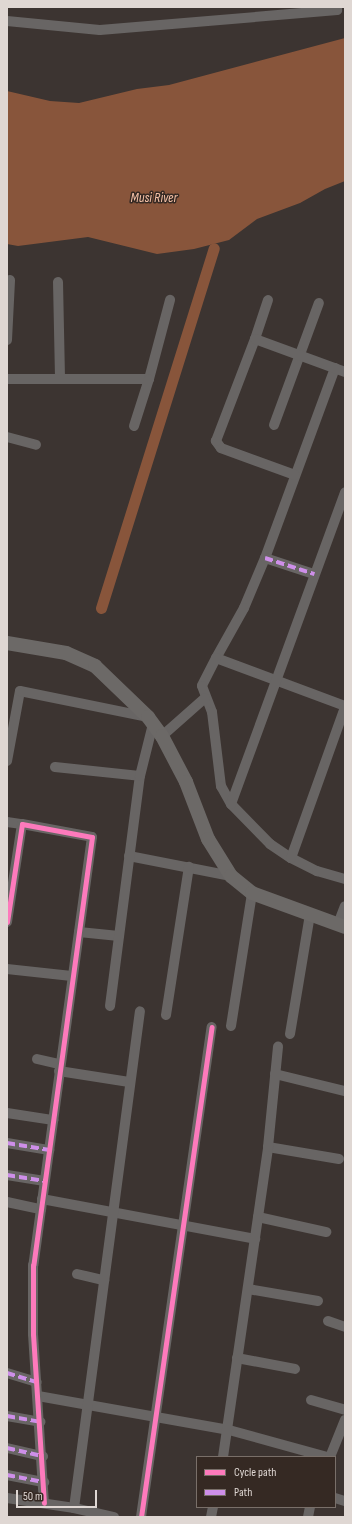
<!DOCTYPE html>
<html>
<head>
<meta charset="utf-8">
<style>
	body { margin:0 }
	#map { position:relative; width:352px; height:1524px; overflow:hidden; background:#3c3431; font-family:"Sofia Sans Condensed",sans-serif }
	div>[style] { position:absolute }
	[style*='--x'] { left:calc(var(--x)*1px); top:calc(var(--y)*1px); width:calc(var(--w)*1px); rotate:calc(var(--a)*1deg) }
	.water>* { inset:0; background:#88553b }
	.canal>* { height:11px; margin:-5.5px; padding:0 5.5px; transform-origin:5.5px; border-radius:5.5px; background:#88553b }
	.street>* { height:10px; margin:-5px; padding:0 5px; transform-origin:5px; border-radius:5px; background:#686564 }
	.secondary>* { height:14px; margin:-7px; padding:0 7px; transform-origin:7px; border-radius:7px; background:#6c6967 }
	.quiet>* { height:4px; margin-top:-2px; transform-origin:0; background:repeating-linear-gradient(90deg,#ce8fe9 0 8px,transparent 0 12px) }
	.cycleway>* { height:5px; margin:-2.5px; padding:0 2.5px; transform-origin:2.5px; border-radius:2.5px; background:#fd7abc }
	span { translate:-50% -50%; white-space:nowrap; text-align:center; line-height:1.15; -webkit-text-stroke:3px #352923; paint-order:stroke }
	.water-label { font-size:14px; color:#f6c2a8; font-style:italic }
	.frame { position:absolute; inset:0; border:8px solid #dfd7d3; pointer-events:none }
	.legend { position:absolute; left:196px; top:1456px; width:140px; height:52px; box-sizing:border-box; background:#352923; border:1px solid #796f69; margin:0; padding:5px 7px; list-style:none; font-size:12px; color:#dfd7d3 }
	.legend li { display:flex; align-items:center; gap:8px; height:20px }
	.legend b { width:20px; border:1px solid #796f69 }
	.scale { position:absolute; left:16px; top:1490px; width:81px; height:18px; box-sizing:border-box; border:2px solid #dfd7d3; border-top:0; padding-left:5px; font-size:12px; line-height:14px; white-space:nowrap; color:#dfd7d3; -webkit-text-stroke:3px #352923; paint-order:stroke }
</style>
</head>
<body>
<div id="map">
	<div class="water">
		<i style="clip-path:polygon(345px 38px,345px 181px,325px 189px,300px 203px,257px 219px,229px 240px,194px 249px,157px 254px,88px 237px,18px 246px,7px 244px,7px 91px,50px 101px,79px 103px,137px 89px,169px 85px)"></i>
	</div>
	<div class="canal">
		<i style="--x:101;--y:608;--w:377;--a:-72.6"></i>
	</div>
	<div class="street">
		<i style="--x:7;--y:21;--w:93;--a:5.5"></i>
		<i style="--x:100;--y:30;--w:238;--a:-4.8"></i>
		<i style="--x:337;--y:10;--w:3;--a:-90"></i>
		<i style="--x:58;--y:282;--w:95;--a:88.8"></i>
		<i style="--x:255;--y:339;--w:41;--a:-71.6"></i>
		<i style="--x:7;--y:340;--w:60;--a:-87.1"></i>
		<i style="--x:335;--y:368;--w:202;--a:110.2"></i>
		<i style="--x:265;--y:558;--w:54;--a:112.8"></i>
		<i style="--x:244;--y:608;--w:57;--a:119.2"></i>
		<i style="--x:216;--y:658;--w:138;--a:20.4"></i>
		<i style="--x:7;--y:379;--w:142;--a:0"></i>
		<i style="--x:149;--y:379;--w:82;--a:-75.1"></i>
		<i style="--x:274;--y:425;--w:130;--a:-69.8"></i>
		<i style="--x:134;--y:426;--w:49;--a:-72.3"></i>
		<i style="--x:7;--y:437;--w:30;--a:15"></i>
		<i style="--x:295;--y:475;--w:79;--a:-160"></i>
		<i style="--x:221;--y:448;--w:9;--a:-126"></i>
		<i style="--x:216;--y:441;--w:109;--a:-69.1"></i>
		<i style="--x:255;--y:339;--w:96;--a:20.1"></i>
		<i style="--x:265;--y:558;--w:52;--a:18.1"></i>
		<i style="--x:216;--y:658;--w:31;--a:117"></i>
		<i style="--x:202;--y:686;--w:28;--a:69"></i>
		<i style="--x:212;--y:712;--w:75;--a:83.1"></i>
		<i style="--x:221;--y:786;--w:21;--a:61"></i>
		<i style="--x:231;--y:804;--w:56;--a:45.7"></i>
		<i style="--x:270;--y:844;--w:25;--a:34"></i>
		<i style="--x:291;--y:858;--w:29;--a:27"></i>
		<i style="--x:317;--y:871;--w:29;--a:16"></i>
		<i style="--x:162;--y:736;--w:57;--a:-41.5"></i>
		<i style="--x:7;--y:761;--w:71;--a:-79.5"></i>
		<i style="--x:20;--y:691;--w:131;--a:11.5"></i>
		<i style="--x:55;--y:767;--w:85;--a:6"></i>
		<i style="--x:231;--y:804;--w:332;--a:-69.9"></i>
		<i style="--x:7;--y:822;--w:15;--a:8"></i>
		<i style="--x:129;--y:856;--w:104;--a:11.1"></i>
		<i style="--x:291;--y:858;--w:160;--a:-70.3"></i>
		<i style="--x:7;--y:922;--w:99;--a:-81.3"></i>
		<i style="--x:22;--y:824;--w:71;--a:10.5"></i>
		<i style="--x:92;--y:837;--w:432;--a:97.8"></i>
		<i style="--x:33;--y:1265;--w:69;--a:90"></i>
		<i style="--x:33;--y:1334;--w:169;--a:86.3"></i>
		<i style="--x:338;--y:924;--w:19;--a:-69"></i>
		<i style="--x:79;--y:932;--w:40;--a:5.7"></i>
		<i style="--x:7;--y:969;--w:65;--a:6.1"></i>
		<i style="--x:110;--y:1006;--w:232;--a:-82.6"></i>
		<i style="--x:140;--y:776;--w:54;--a:-76"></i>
		<i style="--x:166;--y:1015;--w:150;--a:-81.2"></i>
		<i style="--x:231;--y:1026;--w:135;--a:-81"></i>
		<i style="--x:290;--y:1034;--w:121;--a:-80.5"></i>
		<i style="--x:37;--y:1059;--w:23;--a:13"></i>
		<i style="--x:59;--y:1071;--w:71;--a:8.9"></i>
		<i style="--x:275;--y:1074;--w:72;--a:13.7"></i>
		<i style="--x:7;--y:1113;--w:47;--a:8.7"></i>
		<i style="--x:7;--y:1143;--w:43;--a:9.5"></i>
		<i style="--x:268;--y:1147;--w:72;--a:9.6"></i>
		<i style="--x:7;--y:1175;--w:38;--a:9"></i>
		<i style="--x:42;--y:1199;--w:217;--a:10.6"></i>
		<i style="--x:7;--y:1202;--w:35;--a:12"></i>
		<i style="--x:258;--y:1217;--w:70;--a:12.4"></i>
		<i style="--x:77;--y:1274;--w:28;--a:13"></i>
		<i style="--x:248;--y:1289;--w:71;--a:9.7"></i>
		<i style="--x:328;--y:1321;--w:18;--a:19"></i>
		<i style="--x:237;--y:1358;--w:59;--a:10.7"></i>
		<i style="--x:7;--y:1373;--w:31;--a:17"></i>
		<i style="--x:38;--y:1396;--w:194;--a:10.1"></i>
		<i style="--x:229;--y:1430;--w:102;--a:15.4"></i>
		<i style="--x:311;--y:1400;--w:35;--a:16"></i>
		<i style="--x:7;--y:1416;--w:34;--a:10"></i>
		<i style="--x:7;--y:1448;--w:37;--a:13"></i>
		<i style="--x:223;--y:1457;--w:313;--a:-81.7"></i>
		<i style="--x:268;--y:1147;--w:101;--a:-84.3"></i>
		<i style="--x:330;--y:1457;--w:40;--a:-68"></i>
		<i style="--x:7;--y:1475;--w:38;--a:11"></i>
		<i style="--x:7;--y:1498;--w:68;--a:8.5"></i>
		<i style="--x:74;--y:1508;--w:41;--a:12.7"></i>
		<i style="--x:335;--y:1498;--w:10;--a:17"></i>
		<i style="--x:74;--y:1508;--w:501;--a:-82.44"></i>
		<i style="--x:141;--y:1517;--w:495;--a:-81.8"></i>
		<i style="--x:211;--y:1517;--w:10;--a:-79"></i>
		<i style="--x:308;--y:1517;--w:10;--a:-79"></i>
	</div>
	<div class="secondary">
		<i style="--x:7;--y:643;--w:60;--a:9.6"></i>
		<i style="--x:66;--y:653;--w:32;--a:24"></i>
		<i style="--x:95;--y:666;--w:74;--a:43.9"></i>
		<i style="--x:148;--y:717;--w:24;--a:54"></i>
		<i style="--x:162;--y:736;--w:52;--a:62.4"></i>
		<i style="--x:186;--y:782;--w:61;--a:68.9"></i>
		<i style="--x:208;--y:839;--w:44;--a:58.1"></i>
		<i style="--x:231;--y:876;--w:27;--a:39"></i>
		<i style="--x:252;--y:893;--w:99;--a:20.1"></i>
	</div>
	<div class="quiet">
		<i style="--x:265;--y:558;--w:52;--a:18.1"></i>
		<i style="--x:7;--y:1143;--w:43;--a:9.5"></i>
		<i style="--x:7;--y:1175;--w:38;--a:9"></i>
		<i style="--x:7;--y:1373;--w:31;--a:17"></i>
		<i style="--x:7;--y:1416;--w:34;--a:10"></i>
		<i style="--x:7;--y:1448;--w:37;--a:13"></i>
		<i style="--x:7;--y:1475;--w:38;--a:11"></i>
	</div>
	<div class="cycleway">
		<i style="--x:7;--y:922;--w:99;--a:-81.3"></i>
		<i style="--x:22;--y:824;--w:71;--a:10.5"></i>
		<i style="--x:92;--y:837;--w:432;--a:97.8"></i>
		<i style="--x:33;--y:1265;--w:69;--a:90"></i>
		<i style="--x:33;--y:1334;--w:169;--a:86.3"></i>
		<i style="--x:141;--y:1517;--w:495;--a:-81.8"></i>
	</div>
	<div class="water-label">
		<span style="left:154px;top:198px">Musi River</span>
	</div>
	<div class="frame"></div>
	<ul class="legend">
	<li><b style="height:5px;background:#fd7abc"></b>Cycle path</li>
	<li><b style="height:5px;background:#ce8fe9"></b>Path</li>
	</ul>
	<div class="scale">50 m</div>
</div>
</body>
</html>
